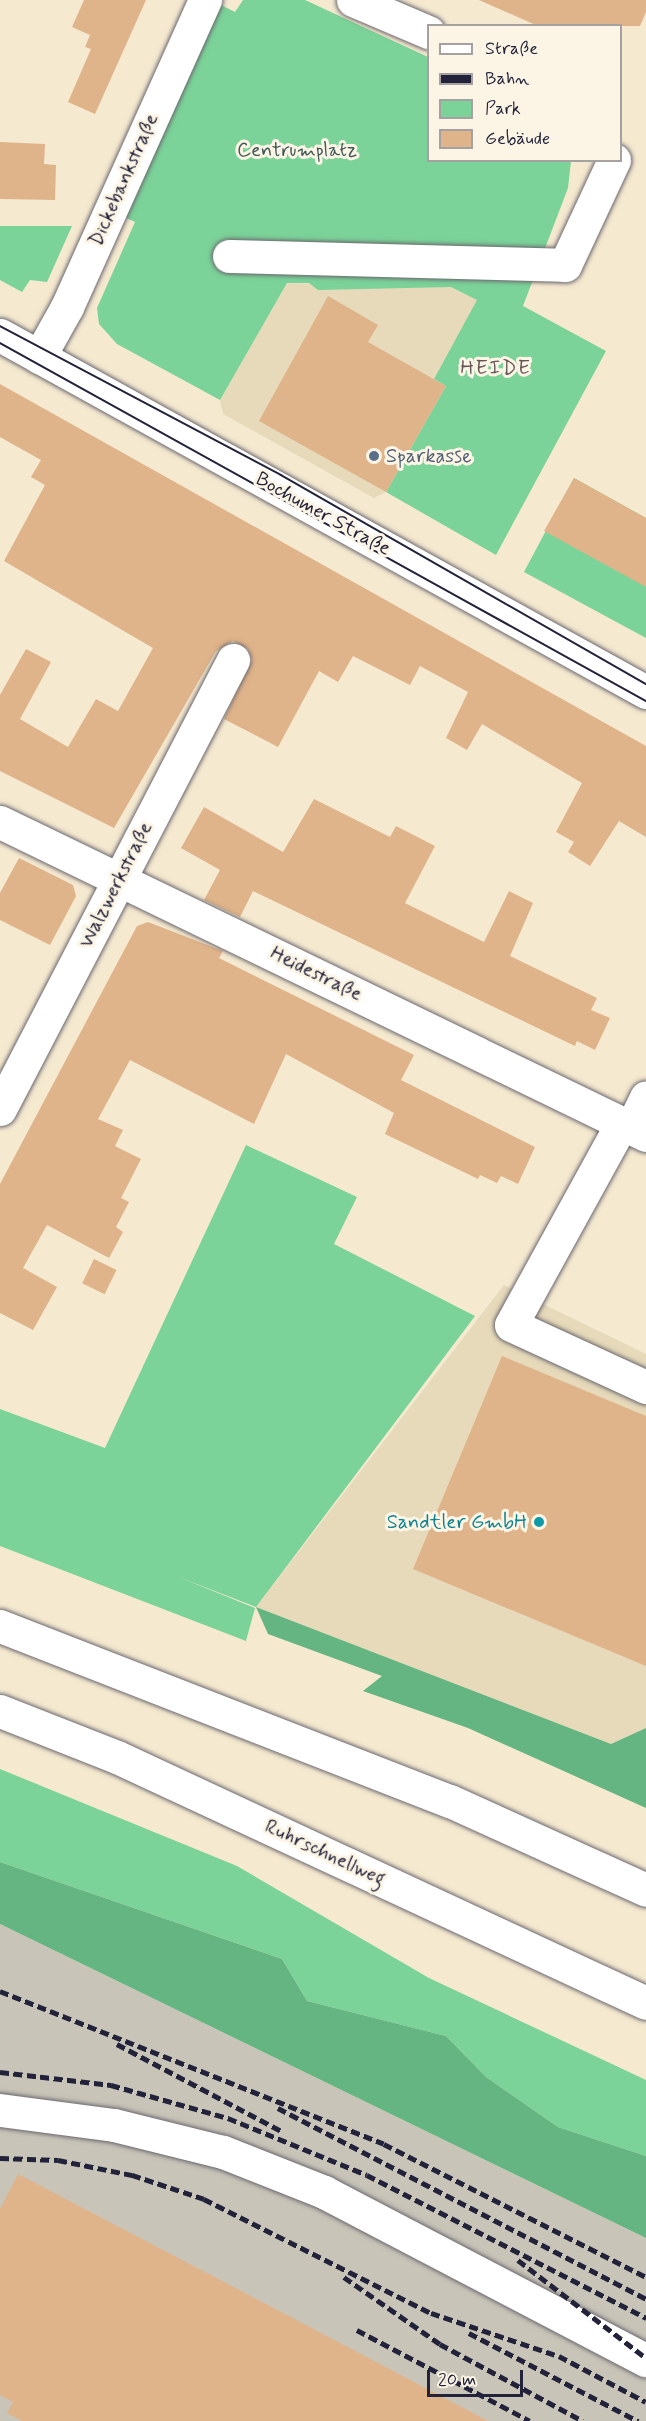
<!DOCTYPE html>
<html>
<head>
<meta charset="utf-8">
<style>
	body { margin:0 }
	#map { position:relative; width:646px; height:2421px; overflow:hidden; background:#f5e9d0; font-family:Mynerve,sans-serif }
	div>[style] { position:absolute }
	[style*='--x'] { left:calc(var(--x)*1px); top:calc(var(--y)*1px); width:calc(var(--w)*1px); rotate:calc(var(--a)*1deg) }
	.built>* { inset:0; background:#e6daba }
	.industrial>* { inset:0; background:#c8c4b8 }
	.green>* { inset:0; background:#7bd399 }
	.forest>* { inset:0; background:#64b581 }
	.building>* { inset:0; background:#e0b48a; transform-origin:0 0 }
	.roads { filter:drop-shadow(0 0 2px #6c686f) drop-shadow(0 0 2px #6c686f) }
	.minor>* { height:33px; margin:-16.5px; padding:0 16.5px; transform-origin:16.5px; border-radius:16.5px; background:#fff }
	.major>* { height:33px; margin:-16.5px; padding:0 16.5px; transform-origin:16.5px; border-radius:16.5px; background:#fff }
	.highway>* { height:33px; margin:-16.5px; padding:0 16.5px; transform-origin:16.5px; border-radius:16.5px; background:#fff }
	.tram>* { height:1.5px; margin:-0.75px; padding:0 0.75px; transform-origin:0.75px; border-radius:0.75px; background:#22223b }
	.rail>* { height:4.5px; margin-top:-2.25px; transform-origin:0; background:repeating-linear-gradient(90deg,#22223b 0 9px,transparent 0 13.5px) }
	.dots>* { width:16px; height:16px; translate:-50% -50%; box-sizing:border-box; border:3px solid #fcf5e5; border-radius:50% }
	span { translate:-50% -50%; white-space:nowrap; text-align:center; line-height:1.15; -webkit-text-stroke:6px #fcf5e5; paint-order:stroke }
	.park-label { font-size:20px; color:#3d5757 }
	.street-label { font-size:20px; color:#22223b }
	.service-label { font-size:20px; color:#4e5e75 }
	.left { translate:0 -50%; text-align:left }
	.culture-label { font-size:20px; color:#0d838f }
	.right { translate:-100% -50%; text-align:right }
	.neighbourhood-label { font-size:21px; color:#645557; letter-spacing:1.5px }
	.legend { position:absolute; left:427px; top:24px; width:195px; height:138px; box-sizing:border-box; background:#fcf5e5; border:2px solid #a5a1a1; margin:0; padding:8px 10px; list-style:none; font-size:18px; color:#22223b }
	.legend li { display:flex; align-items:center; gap:12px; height:30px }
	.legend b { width:30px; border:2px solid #a5a1a1 }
	.scale { position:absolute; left:427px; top:2370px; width:96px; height:27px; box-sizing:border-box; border:3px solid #22223b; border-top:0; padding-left:8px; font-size:18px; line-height:21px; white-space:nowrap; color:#22223b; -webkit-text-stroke:4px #fcf5e5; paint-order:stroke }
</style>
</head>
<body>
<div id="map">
	<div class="built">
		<i style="clip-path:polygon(287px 283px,451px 287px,478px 300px,434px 379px,446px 386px,386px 492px,374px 498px,223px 414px,220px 400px)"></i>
		<i style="clip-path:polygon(504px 1285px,646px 1354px,646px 1728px,611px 1744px,256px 1607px)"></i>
	</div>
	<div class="industrial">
		<i style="clip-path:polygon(0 1924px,646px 2238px,646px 2421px,0 2421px)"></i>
	</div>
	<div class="green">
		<i style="clip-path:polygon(243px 0,305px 0,428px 57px,428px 160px,571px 161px,568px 188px,523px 306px,606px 351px,496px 555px,386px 492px,446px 386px,434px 379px,477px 300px,451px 287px,318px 290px,309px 283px,287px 283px,220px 400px,117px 344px,99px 324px,97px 308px,135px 222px,124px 217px,217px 3px,235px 12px)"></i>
		<i style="clip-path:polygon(0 226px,72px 226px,47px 282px,30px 280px,22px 292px,0 280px)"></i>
		<i style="clip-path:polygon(574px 478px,646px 518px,646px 638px,524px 572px)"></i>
		<i style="clip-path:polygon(246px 1145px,357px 1197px,334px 1244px,475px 1316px,256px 1607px,176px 1576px,255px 1608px,246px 1641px,0 1546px,0 1409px,105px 1448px)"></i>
		<i style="clip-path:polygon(0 1769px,237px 1866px,429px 1978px,646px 2080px,646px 2156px,558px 2127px,486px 2077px,446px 2036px,307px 2001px,282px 1959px,0 1862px)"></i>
	</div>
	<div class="forest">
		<i style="clip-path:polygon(256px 1607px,611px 1744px,646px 1728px,646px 1808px,468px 1728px,363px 1691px,382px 1676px,268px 1634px)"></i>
		<i style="clip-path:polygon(0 1862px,282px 1959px,307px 2001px,446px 2036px,486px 2077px,558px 2127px,646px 2156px,646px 2238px,0 1924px)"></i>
	</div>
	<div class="building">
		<i style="clip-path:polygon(84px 0,146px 0,95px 114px,68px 102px,91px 49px,85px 47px,90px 35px,72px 27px)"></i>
		<i style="clip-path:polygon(479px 0,646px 0,646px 12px,640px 26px,538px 26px)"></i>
		<i style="clip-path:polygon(0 142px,45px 144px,44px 164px,56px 165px,55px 200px,0 199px)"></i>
		<i style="clip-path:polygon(328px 296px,378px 325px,368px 342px,446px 386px,386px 492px,259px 421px)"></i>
		<i style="clip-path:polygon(0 384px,646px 746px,646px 837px,619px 821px,590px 866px,568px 852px,574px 842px,556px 832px,582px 783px,482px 724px,467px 750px,446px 738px,468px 692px,420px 666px,410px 685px,353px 656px,338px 682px,319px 671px,278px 747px,224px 719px,252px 660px,248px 649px,233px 641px,216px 651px,114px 828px,0 771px,0 695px,26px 649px,51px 662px,20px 719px,68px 747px,96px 699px,118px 711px,153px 648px,4px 561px,45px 485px,31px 477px,41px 460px,0 437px)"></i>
		<i style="clip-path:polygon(574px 478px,646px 518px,646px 587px,544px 531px)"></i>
		<i style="clip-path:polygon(314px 799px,390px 837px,396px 826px,435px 846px,405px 903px,484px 942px,509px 891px,533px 903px,510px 956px,597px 998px,591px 1010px,610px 1018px,595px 1050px,577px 1041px,575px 1046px,253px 891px,240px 917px,204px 900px,220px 870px,181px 848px,204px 807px,283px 852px)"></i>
		<i style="clip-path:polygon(19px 858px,73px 885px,76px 896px,50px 945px,0 920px,0 893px)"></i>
		<i style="clip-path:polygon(148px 922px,223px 951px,219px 958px,414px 1055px,401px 1080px,535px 1147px,518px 1184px,501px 1176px,497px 1183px,480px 1175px,478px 1179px,385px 1134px,394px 1113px,286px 1054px,254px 1124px,130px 1060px,98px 1119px,123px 1130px,115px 1146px,141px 1159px,121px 1198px,129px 1202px,116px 1227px,123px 1232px,109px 1258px,47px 1225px,23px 1268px,57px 1287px,33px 1330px,0 1313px,0 1184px,137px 926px)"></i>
		<i style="left:94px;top:1259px;width:25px;height:27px;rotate:26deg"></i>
		<i style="clip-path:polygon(502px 1356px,646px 1416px,646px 1666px,413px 1569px)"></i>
		<i style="clip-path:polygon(18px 2174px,266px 2304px,488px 2421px,22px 2421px,7px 2413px,13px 2402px,0 2395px,0 2209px)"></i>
	</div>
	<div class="roads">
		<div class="minor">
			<i style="--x:353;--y:0;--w:82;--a:23.1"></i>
			<i style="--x:229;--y:256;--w:336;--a:1.5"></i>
			<i style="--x:565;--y:265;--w:116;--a:-65"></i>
			<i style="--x:39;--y:357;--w:57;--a:-60.8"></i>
			<i style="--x:67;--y:307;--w:337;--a:-65.8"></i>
			<i style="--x:0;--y:822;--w:718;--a:25.85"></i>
			<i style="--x:0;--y:1109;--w:506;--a:-62.57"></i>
			<i style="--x:622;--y:1123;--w:230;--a:118.8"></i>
			<i style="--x:511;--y:1325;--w:149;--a:24.7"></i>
			<i style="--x:631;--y:1128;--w:34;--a:-64"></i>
			<i style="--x:0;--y:2110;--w:115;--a:7.5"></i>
			<i style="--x:114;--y:2125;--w:112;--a:13.9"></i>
			<i style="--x:223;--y:2152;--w:109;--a:21.6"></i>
			<i style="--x:324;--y:2192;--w:363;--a:27.6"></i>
		</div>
		<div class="major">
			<i style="--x:0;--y:335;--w:738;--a:28.93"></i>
		</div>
		<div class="highway">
			<i style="--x:0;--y:1626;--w:483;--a:21.3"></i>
			<i style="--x:450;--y:1801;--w:215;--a:24.4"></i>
			<i style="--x:0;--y:1711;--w:126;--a:21.5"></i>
			<i style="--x:117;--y:1757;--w:583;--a:24.94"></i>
		</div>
	</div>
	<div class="tram">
		<i style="--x:0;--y:326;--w:318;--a:27.9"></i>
		<i style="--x:281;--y:475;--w:421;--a:29.8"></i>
		<i style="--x:0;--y:343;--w:739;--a:28.99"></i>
	</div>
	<div class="rail">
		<i style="--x:0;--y:1991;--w:413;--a:21.7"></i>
		<i style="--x:384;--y:2144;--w:294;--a:26.9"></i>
		<i style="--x:117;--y:2044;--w:186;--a:27.9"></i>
		<i style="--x:0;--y:2072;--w:112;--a:6.7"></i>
		<i style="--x:111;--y:2085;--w:122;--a:15.8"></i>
		<i style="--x:228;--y:2118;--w:150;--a:22.3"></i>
		<i style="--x:367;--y:2175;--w:314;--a:27.1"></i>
		<i style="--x:278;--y:2108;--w:415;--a:27.4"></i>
		<i style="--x:0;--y:2158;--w:58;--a:2"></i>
		<i style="--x:58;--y:2160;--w:76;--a:11.5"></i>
		<i style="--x:132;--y:2175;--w:76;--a:18.4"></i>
		<i style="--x:204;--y:2199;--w:254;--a:26.7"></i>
		<i style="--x:431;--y:2313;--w:135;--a:18.6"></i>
		<i style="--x:559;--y:2356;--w:98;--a:27.9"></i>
		<i style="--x:518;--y:2260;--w:161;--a:37.4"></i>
		<i style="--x:344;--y:2277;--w:117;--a:34.9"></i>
		<i style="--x:440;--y:2344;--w:162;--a:28.3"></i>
		<i style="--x:357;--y:2330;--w:195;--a:27.7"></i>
		<i style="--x:469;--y:2333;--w:191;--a:27.5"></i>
	</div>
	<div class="dots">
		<i style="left:374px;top:456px;background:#5c6f8a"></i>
		<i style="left:539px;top:1522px;background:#0f9aa8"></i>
	</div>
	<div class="park-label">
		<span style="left:297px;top:150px">Centrumplatz</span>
	</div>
	<div class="street-label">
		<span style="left:124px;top:180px;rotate:-66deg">Dickebankstraße</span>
		<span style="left:323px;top:514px;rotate:29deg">Bochumer Straße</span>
		<span style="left:116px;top:885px;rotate:-63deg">Walzwerkstraße</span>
		<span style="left:316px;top:974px;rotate:26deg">Heidestraße</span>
		<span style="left:325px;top:1853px;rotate:25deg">Ruhrschnellweg</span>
	</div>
	<div class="service-label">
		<span class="left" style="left:386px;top:456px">Sparkasse</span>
	</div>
	<div class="culture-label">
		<span class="right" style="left:527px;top:1522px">Sandtler GmbH</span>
	</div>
	<div class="neighbourhood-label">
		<span style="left:496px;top:368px">HEIDE</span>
	</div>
	<ul class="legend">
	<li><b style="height:8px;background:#fff"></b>Straße</li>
	<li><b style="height:8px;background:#22223b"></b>Bahn</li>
	<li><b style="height:16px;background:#7bd399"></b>Park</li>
	<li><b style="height:16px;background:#e0b48a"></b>Gebäude</li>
	</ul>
	<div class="scale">20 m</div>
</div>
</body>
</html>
